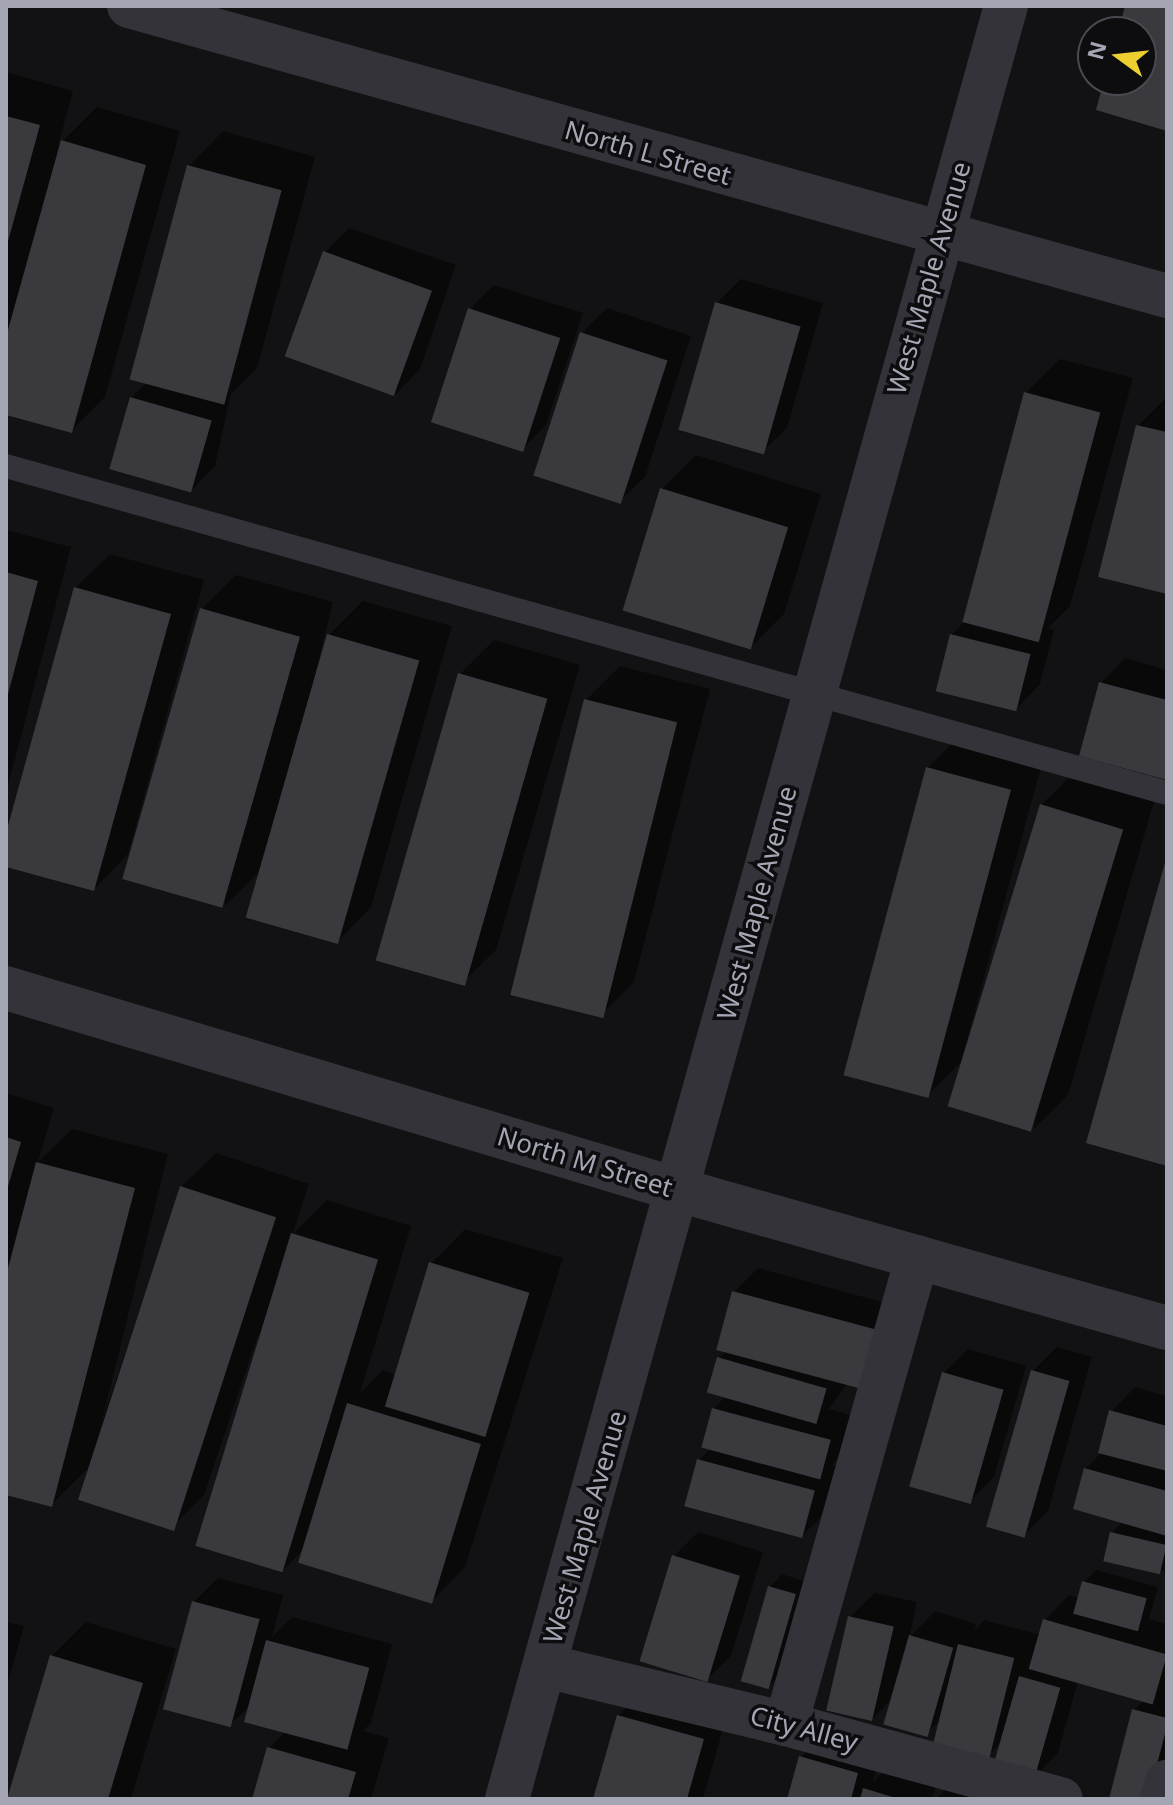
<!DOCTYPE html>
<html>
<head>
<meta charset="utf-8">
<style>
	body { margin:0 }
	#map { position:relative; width:1173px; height:1805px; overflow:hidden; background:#121214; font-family:"Noto Sans",sans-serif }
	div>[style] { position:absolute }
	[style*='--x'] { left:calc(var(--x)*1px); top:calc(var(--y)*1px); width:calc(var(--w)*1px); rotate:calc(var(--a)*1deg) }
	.shadow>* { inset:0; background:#0007 }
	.building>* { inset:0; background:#3a3a3e; transform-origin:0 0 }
	.lane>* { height:24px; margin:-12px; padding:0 12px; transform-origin:12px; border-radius:12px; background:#333339 }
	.street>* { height:44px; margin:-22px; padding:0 22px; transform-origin:22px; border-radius:22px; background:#333339 }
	span { translate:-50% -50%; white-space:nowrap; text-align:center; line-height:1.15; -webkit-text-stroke:7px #0d0d0f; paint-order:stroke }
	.street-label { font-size:26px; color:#a4a6b4 }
	.frame { position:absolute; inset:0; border:8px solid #a4a6b4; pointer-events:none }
	.north { position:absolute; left:1077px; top:16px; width:80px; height:80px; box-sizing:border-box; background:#0d0d0f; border:2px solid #494a51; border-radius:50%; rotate:285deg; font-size:22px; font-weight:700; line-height:32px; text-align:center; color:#a4a6b4 }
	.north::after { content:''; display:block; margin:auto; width:28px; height:36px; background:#edcf30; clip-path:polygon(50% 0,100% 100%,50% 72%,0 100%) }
</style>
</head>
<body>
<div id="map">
	<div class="shadow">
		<i style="clip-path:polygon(6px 72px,73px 91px,58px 146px,97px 107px,180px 131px,105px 397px,71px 431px,6px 413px)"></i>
		<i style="clip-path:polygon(223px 131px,315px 157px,257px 368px,231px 394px,215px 466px,191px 491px,131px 398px,147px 382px,189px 166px)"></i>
		<i style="clip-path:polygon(349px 228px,456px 265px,420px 369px,396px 394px,325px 252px)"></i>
		<i style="clip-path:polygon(741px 279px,823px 303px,787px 428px,762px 452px,717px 303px)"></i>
		<i style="clip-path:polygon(494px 285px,583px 313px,546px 425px,522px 450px,470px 309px)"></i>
		<i style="clip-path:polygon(607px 308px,691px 336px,645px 477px,620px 501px,582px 333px)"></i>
		<i style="clip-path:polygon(1060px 359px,1133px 378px,1070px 606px,1048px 628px,1054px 630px,1040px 684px,1016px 709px,951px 635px,966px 620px,1026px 393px)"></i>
		<i style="clip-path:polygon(1167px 397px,1167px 591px,1138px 426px)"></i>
		<i style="clip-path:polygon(696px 455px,821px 494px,784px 614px,750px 648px,662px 489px)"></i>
		<i style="clip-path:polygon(6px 530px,71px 547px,6px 793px)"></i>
		<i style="clip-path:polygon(110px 554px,204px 580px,128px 854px,94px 889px,6px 864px,6px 841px,75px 588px)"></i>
		<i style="clip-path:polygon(236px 575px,333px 602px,294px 761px,329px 635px,363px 601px,452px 626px,371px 907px,337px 942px,264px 867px,225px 906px,202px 609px)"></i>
		<i style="clip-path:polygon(494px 640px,580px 665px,496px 950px,461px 984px,460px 674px)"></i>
		<i style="clip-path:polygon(1125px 658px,1167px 670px,1167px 778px,1101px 683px)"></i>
		<i style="clip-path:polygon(620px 666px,710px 689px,634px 982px,600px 1016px,586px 700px)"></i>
		<i style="clip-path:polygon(962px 734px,1044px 756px,961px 1062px,927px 1096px,927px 768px)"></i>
		<i style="clip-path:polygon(1076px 771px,1156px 795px,1068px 1095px,1034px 1129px,1041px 805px)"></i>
		<i style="clip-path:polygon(6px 1093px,54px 1108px,38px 1162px,72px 1129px,168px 1154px,101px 1425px,181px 1187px,216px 1153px,309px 1184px,292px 1235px,327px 1200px,411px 1226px,360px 1393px,383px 1370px,399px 1375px,431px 1264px,465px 1229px,563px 1258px,465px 1567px,431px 1602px,304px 1549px,283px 1570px,258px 1335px,204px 1495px,170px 1529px,86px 1470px,52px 1504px,6px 1493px,6px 1284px,13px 1257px,6px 1268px)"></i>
		<i style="clip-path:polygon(758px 1268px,900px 1307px,829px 1409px,854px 1416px,844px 1453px,832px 1465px,838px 1467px,826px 1512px,802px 1536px,699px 1460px,710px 1449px,713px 1409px,726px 1396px,719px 1358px,726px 1351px,734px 1292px)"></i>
		<i style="clip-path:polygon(1057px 1347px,1092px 1357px,1048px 1511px,1023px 1536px,1033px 1371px)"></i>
		<i style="clip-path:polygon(968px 1349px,1026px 1366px,994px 1477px,969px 1502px,944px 1373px)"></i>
		<i style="clip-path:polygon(1135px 1387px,1167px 1396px,1167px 1574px,1112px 1533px,1123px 1521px,1085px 1469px,1100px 1454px,1111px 1412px)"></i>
		<i style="clip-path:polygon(698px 1532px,763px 1552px,731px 1656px,706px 1680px,674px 1556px)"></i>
		<i style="clip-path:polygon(1096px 1570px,1158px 1587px,1149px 1619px,1167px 1624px,1167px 1757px,1157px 1795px,1134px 1710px,1144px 1700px,1078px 1681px,1058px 1753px,1034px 1777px,1004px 1739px,988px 1756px,939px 1721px,925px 1735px,891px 1700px,872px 1719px,850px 1617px,875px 1593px,917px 1602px,909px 1638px,935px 1611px,976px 1624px,974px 1631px,984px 1620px,1041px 1635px,1045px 1620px,1069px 1595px,1079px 1598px,1084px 1582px)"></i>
		<i style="clip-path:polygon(782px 1574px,807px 1582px,780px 1675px,768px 1687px,770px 1587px)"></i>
		<i style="clip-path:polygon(218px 1578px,283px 1595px,272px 1637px,292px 1617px,392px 1644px,371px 1723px,363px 1731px,389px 1738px,371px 1799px,254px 1799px,269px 1748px,286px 1731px,251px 1705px,230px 1725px,194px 1602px)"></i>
		<i style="clip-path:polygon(6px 1622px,24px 1626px,6px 1689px)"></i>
		<i style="clip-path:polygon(86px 1622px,176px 1649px,131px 1799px,9px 1799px,52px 1656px)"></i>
		<i style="clip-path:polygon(643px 1691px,727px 1715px,703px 1799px,595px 1799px,618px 1716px)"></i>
		<i style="clip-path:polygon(825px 1733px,882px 1749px,873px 1782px,889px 1765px,938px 1780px,932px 1799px,789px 1799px,801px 1757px)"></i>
		<i style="clip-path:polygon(957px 1778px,982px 1799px,936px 1799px)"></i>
	</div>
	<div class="building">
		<i style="clip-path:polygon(1125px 6px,1167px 6px,1167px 131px,1096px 110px,1104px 80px,1141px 80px,1141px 32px,1118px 32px)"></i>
		<i style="clip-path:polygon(6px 116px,40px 125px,7px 245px,6px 245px)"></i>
		<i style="clip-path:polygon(61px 140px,146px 165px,72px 433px,6px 415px,6px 337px)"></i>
		<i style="left:187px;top:165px;width:98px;height:222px;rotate:15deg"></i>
		<i style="left:323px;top:251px;width:116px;height:112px;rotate:20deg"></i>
		<i style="left:715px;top:302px;width:89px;height:133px;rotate:16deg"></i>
		<i style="left:468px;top:308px;width:97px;height:120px;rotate:18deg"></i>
		<i style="left:580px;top:332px;width:92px;height:151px;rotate:18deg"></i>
		<i style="left:1024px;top:392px;width:79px;height:238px;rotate:15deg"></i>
		<i style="left:130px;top:397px;width:85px;height:75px;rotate:16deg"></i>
		<i style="clip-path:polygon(1136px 425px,1167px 432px,1167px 594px,1098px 577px)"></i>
		<i style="left:660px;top:488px;width:134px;height:128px;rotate:17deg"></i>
		<i style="clip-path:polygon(6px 572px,38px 581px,7px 698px,6px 698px)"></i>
		<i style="clip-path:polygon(74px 587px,171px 614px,94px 891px,6px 867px,6px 833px)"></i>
		<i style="left:200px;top:608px;width:104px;height:282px;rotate:16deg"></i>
		<i style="left:327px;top:634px;width:96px;height:295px;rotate:16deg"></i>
		<i style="left:950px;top:634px;width:83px;height:59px;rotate:14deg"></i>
		<i style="left:458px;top:673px;width:93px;height:299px;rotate:16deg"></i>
		<i style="clip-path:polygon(1099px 682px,1167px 700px,1167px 780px,1079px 756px)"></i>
		<i style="left:584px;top:699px;width:96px;height:305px;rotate:14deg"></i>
		<i style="left:926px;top:767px;width:88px;height:319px;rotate:15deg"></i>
		<i style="left:1040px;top:804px;width:87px;height:316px;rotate:17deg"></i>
		<i style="clip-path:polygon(1166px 859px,1167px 859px,1167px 1166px,1086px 1143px)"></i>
		<i style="clip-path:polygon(6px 1137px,21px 1142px,7px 1190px,6px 1190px)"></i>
		<i style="clip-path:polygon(36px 1162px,135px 1188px,52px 1507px,6px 1495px,6px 1276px)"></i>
		<i style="left:180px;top:1186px;width:101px;height:330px;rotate:18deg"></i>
		<i style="left:291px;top:1233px;width:91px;height:327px;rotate:17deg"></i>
		<i style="left:429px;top:1262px;width:105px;height:151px;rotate:17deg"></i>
		<i style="left:732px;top:1291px;width:150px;height:61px;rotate:15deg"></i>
		<i style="left:717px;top:1357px;width:114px;height:37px;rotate:16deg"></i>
		<i style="left:1031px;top:1370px;width:40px;height:163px;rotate:16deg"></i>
		<i style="left:942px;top:1372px;width:64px;height:119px;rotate:16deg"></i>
		<i style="left:347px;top:1403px;width:140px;height:167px;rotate:17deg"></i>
		<i style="left:712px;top:1408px;width:123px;height:41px;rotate:15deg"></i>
		<i style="clip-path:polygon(1109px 1410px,1167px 1426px,1167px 1471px,1098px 1453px)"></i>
		<i style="left:697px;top:1459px;width:122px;height:49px;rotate:15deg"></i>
		<i style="clip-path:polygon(1084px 1468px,1167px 1491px,1167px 1536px,1073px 1509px)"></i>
		<i style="left:1110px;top:1532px;width:58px;height:30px;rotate:13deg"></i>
		<i style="left:672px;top:1555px;width:71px;height:111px;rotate:17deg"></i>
		<i style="left:1082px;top:1581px;width:67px;height:34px;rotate:15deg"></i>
		<i style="left:768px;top:1586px;width:29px;height:99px;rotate:16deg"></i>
		<i style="left:192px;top:1601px;width:70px;height:112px;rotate:15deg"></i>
		<i style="left:848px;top:1616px;width:47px;height:97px;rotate:13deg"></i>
		<i style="left:1043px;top:1619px;width:129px;height:52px;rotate:16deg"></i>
		<i style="left:909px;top:1635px;width:46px;height:93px;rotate:16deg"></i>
		<i style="left:266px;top:1640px;width:107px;height:85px;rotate:15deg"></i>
		<i style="left:958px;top:1644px;width:58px;height:103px;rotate:14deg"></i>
		<i style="clip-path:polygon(50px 1655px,143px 1683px,108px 1799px,7px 1799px)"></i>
		<i style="left:1019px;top:1676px;width:43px;height:96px;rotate:16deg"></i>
		<i style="clip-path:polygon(1132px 1709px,1167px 1718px,1167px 1726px,1148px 1799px,1109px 1799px)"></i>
		<i style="clip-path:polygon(617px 1715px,704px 1739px,687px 1799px,593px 1799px)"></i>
		<i style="clip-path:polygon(267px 1747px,356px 1772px,348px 1799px,252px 1799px)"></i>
		<i style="clip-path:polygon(799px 1756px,858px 1773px,851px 1799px,787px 1799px)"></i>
		<i style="clip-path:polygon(863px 1788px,896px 1798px,896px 1799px,860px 1799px)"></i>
	</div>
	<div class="lane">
		<i style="--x:6;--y:466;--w:1206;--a:15.73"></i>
	</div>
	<div class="street">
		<i style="--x:129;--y:6;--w:1078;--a:15.61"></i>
		<i style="--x:6;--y:988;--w:703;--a:16.71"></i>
		<i style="--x:679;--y:1190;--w:507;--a:15.79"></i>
		<i style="--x:546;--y:1666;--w:247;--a:13.6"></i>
		<i style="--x:786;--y:1724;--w:285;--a:15.3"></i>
		<i style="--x:786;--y:1724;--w:485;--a:-74.3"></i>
		<i style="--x:507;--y:1799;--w:1861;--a:-74.45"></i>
		<i style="--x:1162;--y:1799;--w:18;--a:-74"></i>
	</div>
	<div class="street-label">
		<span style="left:648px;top:153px;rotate:16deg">North L Street</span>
		<span style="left:929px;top:278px;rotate:-74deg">West Maple Avenue</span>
		<span style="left:757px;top:903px;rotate:-75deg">West Maple Avenue</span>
		<span style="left:585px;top:1162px;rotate:17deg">North M Street</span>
		<span style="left:585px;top:1527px;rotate:-74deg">West Maple Avenue</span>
		<span style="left:804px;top:1729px;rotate:15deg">City Alley</span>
	</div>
	<div class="frame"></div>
	<div class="north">N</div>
</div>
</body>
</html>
